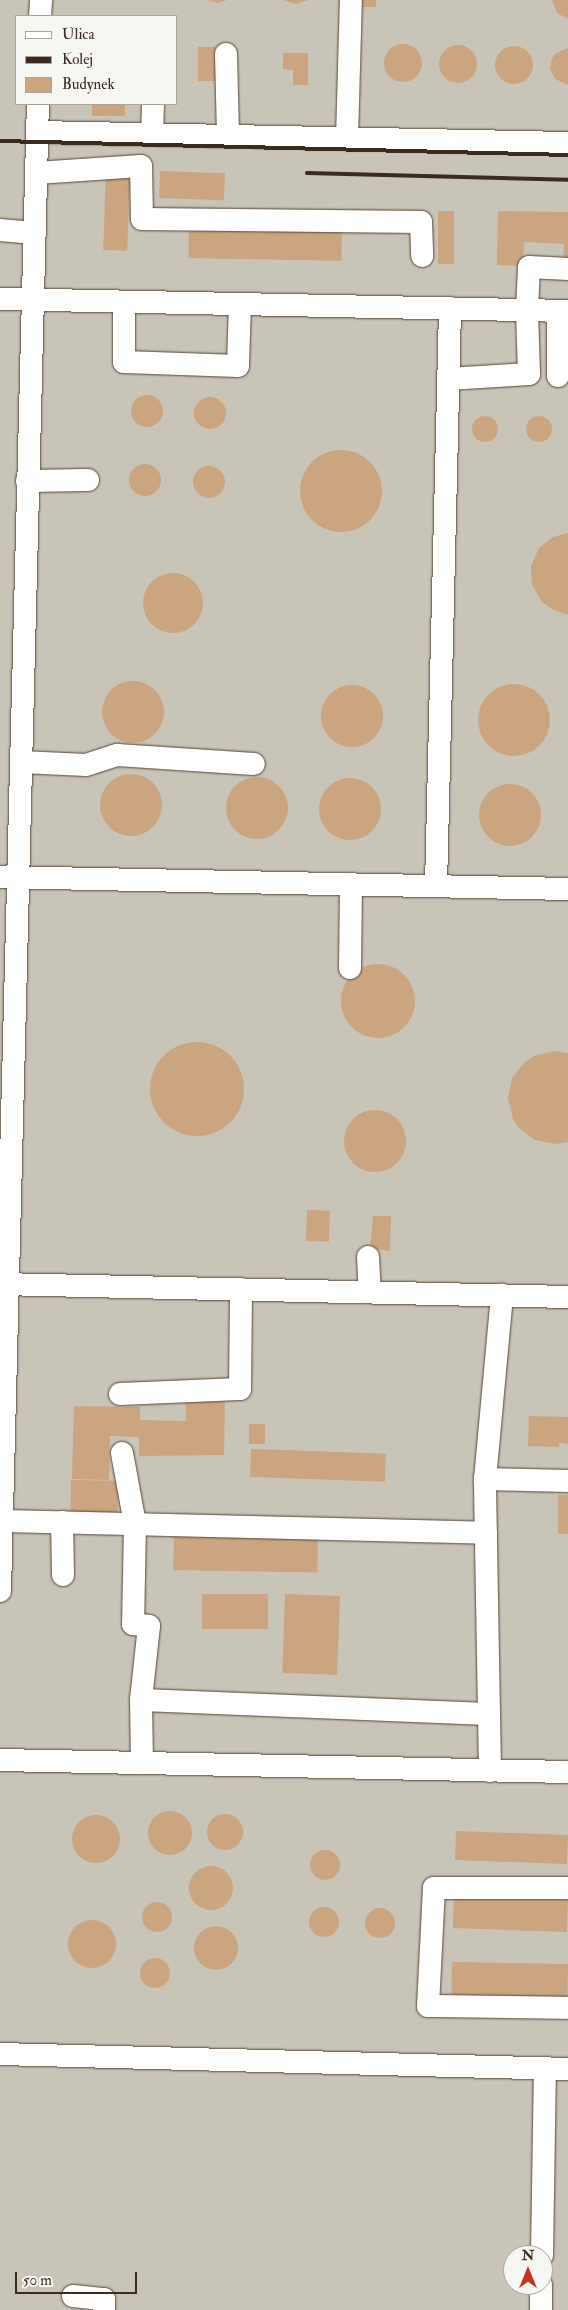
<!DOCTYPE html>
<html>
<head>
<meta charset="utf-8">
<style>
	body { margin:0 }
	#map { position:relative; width:568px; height:2310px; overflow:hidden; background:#f4dfc7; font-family:"IM FELL Double Pica",serif }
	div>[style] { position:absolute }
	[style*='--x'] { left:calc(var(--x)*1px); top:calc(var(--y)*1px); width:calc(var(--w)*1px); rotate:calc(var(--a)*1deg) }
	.industrial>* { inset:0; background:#c8c4b8 }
	.building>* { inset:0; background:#cba580; transform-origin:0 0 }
	.round { border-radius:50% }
	.roads { filter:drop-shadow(0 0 1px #574537) drop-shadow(0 0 1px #574537) }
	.minor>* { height:22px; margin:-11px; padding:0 11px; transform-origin:11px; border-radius:11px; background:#fff }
	.rail>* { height:4px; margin:-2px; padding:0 2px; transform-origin:2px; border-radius:2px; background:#3b2a1e }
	span { translate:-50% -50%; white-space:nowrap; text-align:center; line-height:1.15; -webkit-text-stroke:4px #f6f6f2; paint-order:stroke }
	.legend { position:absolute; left:15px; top:15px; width:162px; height:90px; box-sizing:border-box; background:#f6f6f2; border:1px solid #aba49d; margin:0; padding:6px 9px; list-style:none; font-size:15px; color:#3b2a1e }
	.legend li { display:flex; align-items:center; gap:10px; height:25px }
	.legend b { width:25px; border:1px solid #aba49d }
	.north { position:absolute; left:503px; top:2245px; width:50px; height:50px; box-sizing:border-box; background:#f6f6f2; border:1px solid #aba49d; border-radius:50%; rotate:0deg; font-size:14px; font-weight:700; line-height:20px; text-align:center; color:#3b2a1e }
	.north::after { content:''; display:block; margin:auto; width:18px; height:22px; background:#c8321e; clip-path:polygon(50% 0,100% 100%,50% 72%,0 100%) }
	.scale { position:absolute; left:15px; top:2272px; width:122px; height:22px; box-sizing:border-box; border:2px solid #3b2a1e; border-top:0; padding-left:6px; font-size:15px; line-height:18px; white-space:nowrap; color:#3b2a1e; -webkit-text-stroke:4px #f6f6f2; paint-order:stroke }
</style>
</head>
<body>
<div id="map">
	<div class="industrial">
		<i style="clip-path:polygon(evenodd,0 0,568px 0,568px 2310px,0 2310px,0 0,16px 16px,176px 16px,176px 104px,16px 104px,16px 16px,0 0,513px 2255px,543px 2255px,543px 2285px,513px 2285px,513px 2255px)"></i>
	</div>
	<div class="building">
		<i style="clip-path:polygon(207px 0,227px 0,218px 3px)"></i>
		<i style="clip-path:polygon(283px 0,308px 0,296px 4px)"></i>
		<i style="left:359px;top:0;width:17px;height:7px"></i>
		<i style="clip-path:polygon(552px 0,568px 0,568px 19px,557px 13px)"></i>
		<i class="round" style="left:384px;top:44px;width:38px;height:38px"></i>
		<i class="round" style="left:439px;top:45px;width:38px;height:38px"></i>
		<i class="round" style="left:495px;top:46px;width:38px;height:38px"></i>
		<i style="left:198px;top:47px;width:18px;height:34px"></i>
		<i style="clip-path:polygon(568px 48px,568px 85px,555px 79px,550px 69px,552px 58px,556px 53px)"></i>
		<i style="clip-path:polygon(283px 53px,308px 53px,308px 85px,293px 85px,293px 70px,283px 69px)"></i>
		<i style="left:92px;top:104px;width:33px;height:12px"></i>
		<i style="left:106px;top:171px;width:24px;height:79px;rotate:2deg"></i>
		<i style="left:160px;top:171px;width:65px;height:27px;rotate:2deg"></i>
		<i style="left:438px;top:211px;width:16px;height:53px"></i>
		<i style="clip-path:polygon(498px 211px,568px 212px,568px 267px,563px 267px,564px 244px,524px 242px,523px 266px,497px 265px)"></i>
		<i style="left:189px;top:227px;width:153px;height:31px;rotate:1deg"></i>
		<i class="round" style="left:131px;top:395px;width:32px;height:32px"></i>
		<i class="round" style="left:194px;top:397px;width:32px;height:32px"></i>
		<i class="round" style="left:472px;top:416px;width:26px;height:26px"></i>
		<i class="round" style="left:526px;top:416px;width:26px;height:26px"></i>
		<i class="round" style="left:300px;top:450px;width:82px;height:82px"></i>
		<i class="round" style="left:129px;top:464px;width:32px;height:32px"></i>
		<i class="round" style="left:193px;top:466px;width:32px;height:32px"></i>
		<i style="clip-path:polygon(568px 533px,568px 614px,565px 614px,552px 609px,542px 602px,532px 584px,531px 574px,531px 566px,539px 548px,553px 537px)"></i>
		<i class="round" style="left:143px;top:573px;width:60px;height:60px"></i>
		<i class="round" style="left:102px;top:681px;width:62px;height:62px"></i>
		<i class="round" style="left:478px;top:684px;width:72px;height:72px"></i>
		<i class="round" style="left:321px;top:685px;width:62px;height:62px"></i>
		<i class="round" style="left:100px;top:774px;width:62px;height:62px"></i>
		<i class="round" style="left:226px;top:777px;width:62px;height:62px"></i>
		<i class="round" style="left:319px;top:778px;width:62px;height:62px"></i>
		<i class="round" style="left:479px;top:784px;width:62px;height:62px"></i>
		<i class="round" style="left:341px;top:964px;width:74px;height:74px"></i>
		<i class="round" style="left:150px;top:1042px;width:94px;height:94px"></i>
		<i style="clip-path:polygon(554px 1051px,568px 1053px,568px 1142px,556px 1144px,535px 1140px,519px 1128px,513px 1119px,508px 1099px,512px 1078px,525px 1062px,534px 1056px)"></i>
		<i class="round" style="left:344px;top:1110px;width:62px;height:62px"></i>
		<i style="left:307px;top:1210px;width:23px;height:31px;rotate:2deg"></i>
		<i style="clip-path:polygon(373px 1216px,391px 1216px,390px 1251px,370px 1248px)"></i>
		<i style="clip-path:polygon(186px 1397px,225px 1397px,224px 1455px,139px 1456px,139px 1437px,110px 1436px,109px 1480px,72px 1479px,74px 1406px,140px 1407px,140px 1420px,186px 1421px)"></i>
		<i style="clip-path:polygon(529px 1416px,568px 1417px,568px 1444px,559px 1443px,559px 1447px,528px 1446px)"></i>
		<i style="left:249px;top:1424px;width:16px;height:20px"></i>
		<i style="left:251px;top:1449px;width:135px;height:28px;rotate:2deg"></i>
		<i style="left:71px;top:1480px;width:47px;height:32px;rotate:1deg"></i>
		<i style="left:558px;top:1495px;width:10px;height:39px"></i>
		<i style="left:174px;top:1532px;width:144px;height:38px;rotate:1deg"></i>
		<i style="left:202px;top:1594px;width:66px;height:35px"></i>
		<i style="left:285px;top:1594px;width:55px;height:79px;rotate:2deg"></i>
		<i class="round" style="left:148px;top:1811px;width:44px;height:44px"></i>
		<i class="round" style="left:207px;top:1814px;width:36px;height:36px"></i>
		<i class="round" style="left:72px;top:1815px;width:48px;height:48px"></i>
		<i style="left:456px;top:1831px;width:112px;height:29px;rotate:2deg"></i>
		<i class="round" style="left:310px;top:1850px;width:30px;height:30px"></i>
		<i class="round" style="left:189px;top:1866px;width:44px;height:44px"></i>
		<i style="left:454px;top:1896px;width:114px;height:32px;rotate:2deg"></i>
		<i class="round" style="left:142px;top:1902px;width:30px;height:30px"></i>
		<i class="round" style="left:309px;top:1907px;width:30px;height:30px"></i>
		<i class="round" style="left:365px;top:1908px;width:30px;height:30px"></i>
		<i class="round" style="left:68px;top:1920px;width:48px;height:48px"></i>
		<i class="round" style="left:194px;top:1926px;width:44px;height:44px"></i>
		<i class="round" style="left:140px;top:1958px;width:30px;height:30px"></i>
		<i style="left:452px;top:1962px;width:116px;height:33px;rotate:1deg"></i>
	</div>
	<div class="roads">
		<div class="minor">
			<i style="--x:40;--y:16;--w:16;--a:-86"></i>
			<i style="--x:226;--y:54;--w:82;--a:88.6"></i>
			<i style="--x:37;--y:132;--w:531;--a:1.19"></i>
			<i style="--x:152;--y:134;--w:30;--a:-88"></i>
			<i style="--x:347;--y:139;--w:139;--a:-88.4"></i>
			<i style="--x:36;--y:173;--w:105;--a:-3.8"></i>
			<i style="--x:141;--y:166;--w:53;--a:88.9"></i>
			<i style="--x:142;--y:219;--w:279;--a:0.6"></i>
			<i style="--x:421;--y:222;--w:34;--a:88"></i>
			<i style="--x:0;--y:230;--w:34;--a:5"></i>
			<i style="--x:0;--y:299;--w:568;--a:1.21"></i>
			<i style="--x:124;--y:302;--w:60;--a:90"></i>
			<i style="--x:124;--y:362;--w:114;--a:2"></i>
			<i style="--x:238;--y:366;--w:62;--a:-88.2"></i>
			<i style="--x:558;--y:376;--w:65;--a:-90"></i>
			<i style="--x:448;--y:379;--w:81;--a:-3.5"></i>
			<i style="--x:529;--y:374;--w:64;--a:-91.8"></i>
			<i style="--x:527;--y:310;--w:43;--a:-87.3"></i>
			<i style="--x:529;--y:267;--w:39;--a:3"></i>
			<i style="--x:27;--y:481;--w:61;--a:-0.9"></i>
			<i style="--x:21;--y:762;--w:65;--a:2.6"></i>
			<i style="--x:86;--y:765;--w:33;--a:-18"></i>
			<i style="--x:117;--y:755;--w:137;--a:3.8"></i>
			<i style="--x:0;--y:877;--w:568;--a:1.21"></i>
			<i style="--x:436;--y:886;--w:578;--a:-88.61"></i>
			<i style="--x:350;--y:968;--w:84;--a:-89.3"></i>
			<i style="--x:368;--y:1257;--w:35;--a:87"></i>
			<i style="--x:0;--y:1284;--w:568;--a:1.31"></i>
			<i style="--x:120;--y:1394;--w:120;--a:-2.4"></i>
			<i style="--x:240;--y:1389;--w:100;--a:-89.4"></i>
			<i style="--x:122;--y:1453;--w:72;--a:79.6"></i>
			<i style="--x:135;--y:1524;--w:100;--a:91.1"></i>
			<i style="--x:133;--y:1624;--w:16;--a:7"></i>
			<i style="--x:149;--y:1626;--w:74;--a:96.2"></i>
			<i style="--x:485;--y:1479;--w:185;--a:-84.7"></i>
			<i style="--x:2;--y:1521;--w:484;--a:1.4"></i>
			<i style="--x:62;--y:1522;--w:53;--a:88.9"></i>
			<i style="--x:0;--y:1591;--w:1487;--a:-88.54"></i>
			<i style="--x:0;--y:1760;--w:568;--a:1.21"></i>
			<i style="--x:142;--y:1763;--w:63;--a:-90.9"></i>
			<i style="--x:141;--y:1700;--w:348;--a:2.3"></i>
			<i style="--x:490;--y:1771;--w:292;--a:-91"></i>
			<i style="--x:485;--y:1479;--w:83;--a:1.4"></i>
			<i style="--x:568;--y:1888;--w:134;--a:180"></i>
			<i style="--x:434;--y:1888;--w:118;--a:92.9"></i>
			<i style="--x:428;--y:2006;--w:140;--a:0.8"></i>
			<i style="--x:0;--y:2054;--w:568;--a:1.51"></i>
			<i style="--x:542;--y:2255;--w:186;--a:-89.1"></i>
			<i style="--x:73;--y:2296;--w:31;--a:6"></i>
			<i style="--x:104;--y:2299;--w:11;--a:90"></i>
			<i style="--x:541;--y:2310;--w:25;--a:-90"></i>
		</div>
	</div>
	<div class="rail">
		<i style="--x:0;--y:141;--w:568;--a:1.41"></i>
		<i style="--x:307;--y:173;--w:261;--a:1.5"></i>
	</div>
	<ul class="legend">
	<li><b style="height:6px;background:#fff"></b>Ulica</li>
	<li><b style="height:6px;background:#3b2a1e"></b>Kolej</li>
	<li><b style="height:14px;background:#cba580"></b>Budynek</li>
	</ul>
	<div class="north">N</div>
	<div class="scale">50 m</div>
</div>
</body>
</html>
